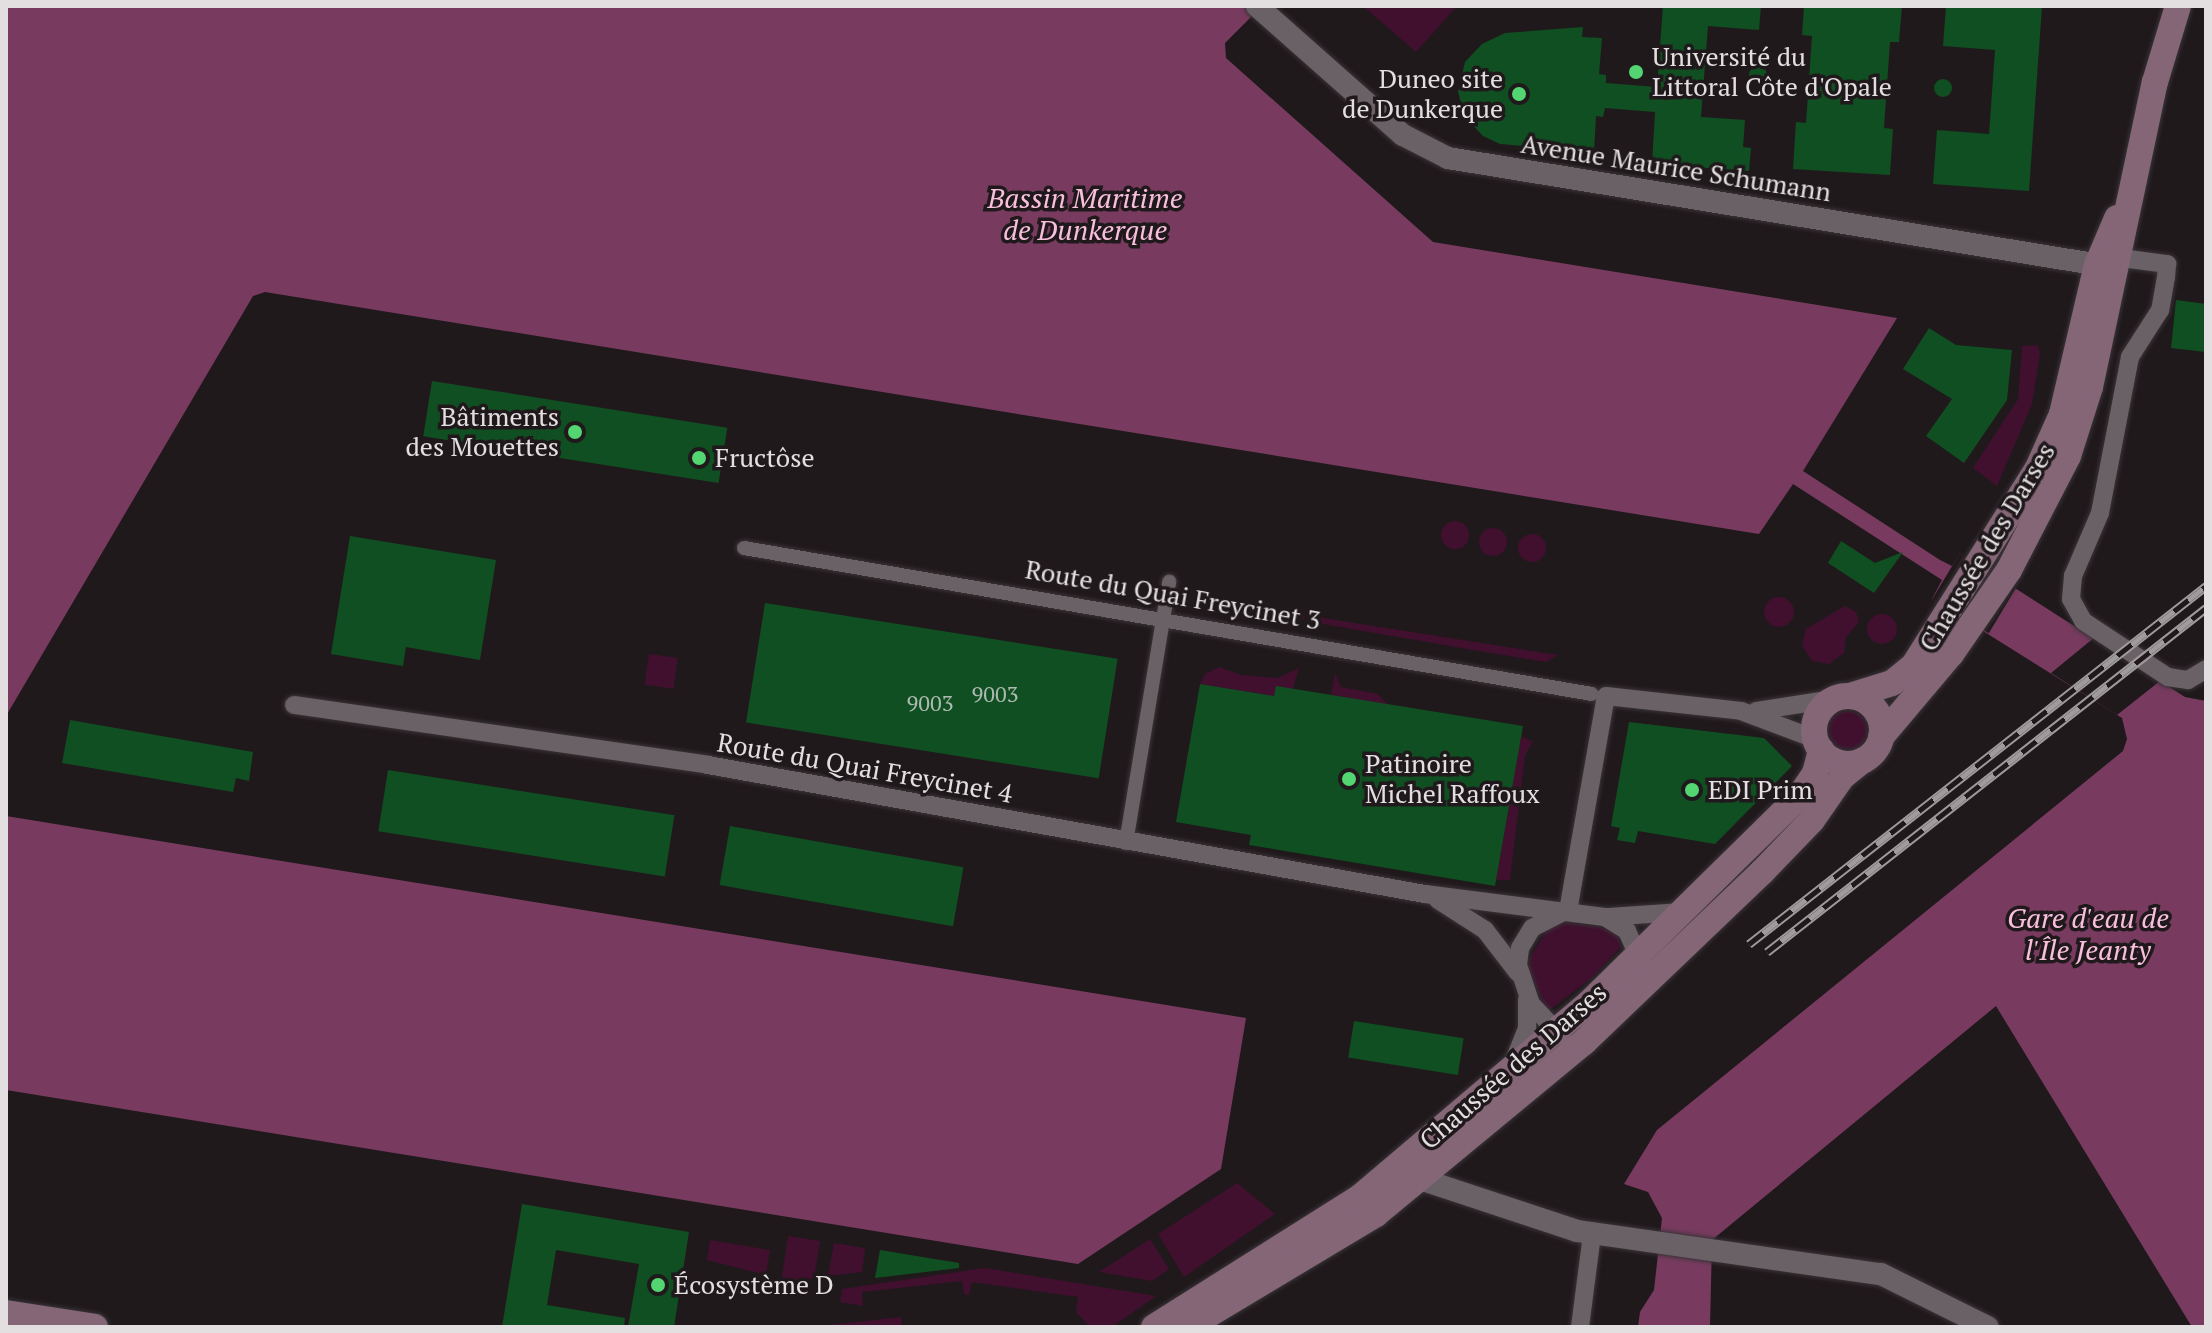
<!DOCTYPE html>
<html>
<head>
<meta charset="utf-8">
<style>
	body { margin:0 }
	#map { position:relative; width:2212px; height:1333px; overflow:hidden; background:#20191c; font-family:"PT Serif",serif }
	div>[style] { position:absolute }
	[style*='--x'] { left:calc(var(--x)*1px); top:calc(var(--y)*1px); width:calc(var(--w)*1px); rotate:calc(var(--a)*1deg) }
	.green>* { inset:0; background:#40102e; transform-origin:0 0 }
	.round { border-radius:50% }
	.water>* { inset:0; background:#783b5f }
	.pier>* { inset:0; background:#20191c; transform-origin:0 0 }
	.building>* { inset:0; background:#104f22; transform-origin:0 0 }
	.roads { filter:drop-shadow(0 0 2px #393437) drop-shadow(0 0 2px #393437) }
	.pedestrian>* { height:14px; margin:-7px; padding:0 7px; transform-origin:7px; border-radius:7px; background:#6a6166 }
	.minor>* { height:18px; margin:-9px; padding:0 9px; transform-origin:9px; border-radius:9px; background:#6a6166 }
	.tertiary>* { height:22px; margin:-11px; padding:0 11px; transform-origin:11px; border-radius:11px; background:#6a6166 }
	.secondary>* { height:26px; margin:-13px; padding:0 13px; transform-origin:13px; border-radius:13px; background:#846677 }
	.secondary>.ring { margin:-13px; padding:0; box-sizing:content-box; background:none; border:26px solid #846677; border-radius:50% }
	.rail>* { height:9px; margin-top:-4.5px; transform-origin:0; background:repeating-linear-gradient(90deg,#20191c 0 18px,#9f9a9c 0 36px); box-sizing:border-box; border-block:2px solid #9f9a9c }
	.dots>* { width:22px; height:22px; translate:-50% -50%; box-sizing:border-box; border:4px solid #20191c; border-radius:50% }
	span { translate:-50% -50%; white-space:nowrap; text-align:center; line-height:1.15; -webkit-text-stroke:7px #20191c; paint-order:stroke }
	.number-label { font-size:22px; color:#aebab0 }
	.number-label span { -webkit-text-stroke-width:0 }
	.poi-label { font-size:26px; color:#e3dee0 }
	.left { translate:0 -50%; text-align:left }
	.right { translate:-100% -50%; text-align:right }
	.street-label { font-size:26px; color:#e3dee0 }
	.water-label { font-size:28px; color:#f8bfdd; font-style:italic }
	.frame { position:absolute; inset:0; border:8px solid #e3dee0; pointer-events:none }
</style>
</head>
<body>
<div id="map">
	<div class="green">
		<i style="clip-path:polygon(1363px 6px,1457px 6px,1416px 52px)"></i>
		<i style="clip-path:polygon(2037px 345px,2040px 353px,2032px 404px,1997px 486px,1973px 468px,2018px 399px,2022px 346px)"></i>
		<i class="round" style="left:1441px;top:521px;width:28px;height:28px"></i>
		<i class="round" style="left:1479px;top:528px;width:28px;height:28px"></i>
		<i class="round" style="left:1518px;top:534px;width:28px;height:28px"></i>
		<i class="round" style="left:1764px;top:597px;width:30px;height:30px"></i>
		<i style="clip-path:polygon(1219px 600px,1305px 615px,1304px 619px,1229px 613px)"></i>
		<i style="clip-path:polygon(1845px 606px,1856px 612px,1859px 622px,1846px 637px,1844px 653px,1829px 664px,1812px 661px,1802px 645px,1806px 629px)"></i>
		<i class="round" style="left:1867px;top:614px;width:30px;height:30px"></i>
		<i style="clip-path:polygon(1317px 617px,1558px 655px,1546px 662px,1473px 650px,1317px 623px)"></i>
		<i style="left:649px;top:654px;width:29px;height:31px;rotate:8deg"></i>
		<i style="clip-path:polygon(1219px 667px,1241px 675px,1278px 678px,1299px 668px,1293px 689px,1274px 696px,1200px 684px,1205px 674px)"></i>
		<i style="clip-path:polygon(1335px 673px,1341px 687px,1378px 694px,1388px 705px,1331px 695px)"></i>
		<i class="round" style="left:1829px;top:711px;width:38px;height:38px"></i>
		<i style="clip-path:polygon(1521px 736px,1533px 742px,1525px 755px,1510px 880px,1496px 880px)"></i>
		<i style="clip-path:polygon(1566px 922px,1608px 928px,1617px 932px,1621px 947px,1593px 977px,1547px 1012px,1529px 970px,1530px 958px,1546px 931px)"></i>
		<i style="clip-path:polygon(1237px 1183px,1275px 1214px,1184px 1277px,1158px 1234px)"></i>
		<i style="clip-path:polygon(788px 1236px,820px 1241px,814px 1278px,781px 1283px)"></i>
		<i style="clip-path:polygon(1150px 1239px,1169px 1269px,1152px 1281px,1099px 1272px)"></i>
		<i style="clip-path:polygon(710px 1240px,770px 1250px,766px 1275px,707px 1260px)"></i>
		<i style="clip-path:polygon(834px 1243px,865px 1248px,862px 1272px,828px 1276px)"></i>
		<i style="clip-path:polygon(985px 1268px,1156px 1296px,1112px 1327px,1090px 1327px,1076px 1312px,1078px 1297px,972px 1282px,969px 1295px,964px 1294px,962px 1281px,862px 1292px,863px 1306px,840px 1302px,842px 1289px)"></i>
		<i style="clip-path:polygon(901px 1317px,902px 1327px,828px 1327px,830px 1325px)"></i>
	</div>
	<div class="water">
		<i style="clip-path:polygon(6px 6px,1262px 6px,1225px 43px,1226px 58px,1433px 242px,1897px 318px,1803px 471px,1940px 560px,1952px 566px,1960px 553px,2185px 697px,2206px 701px,2206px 1327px,2192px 1327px,1996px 1006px,1712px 1240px,1710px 1327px,1638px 1327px,1640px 1312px,1654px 1290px,1662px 1218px,1648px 1192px,1624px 1184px,1657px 1130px,2123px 751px,2127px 739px,2122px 718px,1932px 599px,1942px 580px,1793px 484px,1759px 534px,265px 292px,253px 296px,6px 716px)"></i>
		<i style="clip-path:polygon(6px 816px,1246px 1018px,1221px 1169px,1078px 1264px,6px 1090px)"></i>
	</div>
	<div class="pier">
		<i style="left:1960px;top:553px;width:66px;height:54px;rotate:31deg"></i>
		<i style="clip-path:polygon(2095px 637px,2160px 681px,2117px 715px,2051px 673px)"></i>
	</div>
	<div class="building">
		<i style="clip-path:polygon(1663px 6px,1761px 6px,1759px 30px,1708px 26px,1701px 117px,1745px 120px,1743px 147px,1751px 148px,1749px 171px,1652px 164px,1655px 112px,1605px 108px,1603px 117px,1596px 116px,1594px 152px,1500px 144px,1483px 136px,1465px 117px,1458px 92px,1465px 62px,1482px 44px,1505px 33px,1583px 27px,1582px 37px,1602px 38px,1599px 74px,1606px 75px,1606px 83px,1657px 87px)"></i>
		<i style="clip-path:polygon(1804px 6px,1902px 6px,1899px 42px,1890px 42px,1884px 128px,1893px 129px,1890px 175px,1793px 169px,1796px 122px,1806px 123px,1812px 36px,1802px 35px)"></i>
		<i style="clip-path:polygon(1946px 6px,2042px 6px,2029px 191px,1933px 184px,1937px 130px,1989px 134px,1995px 50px,1943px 46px)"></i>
		<i class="round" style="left:1749px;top:66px;width:18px;height:18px"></i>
		<i class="round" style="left:1934px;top:79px;width:18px;height:18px"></i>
		<i style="clip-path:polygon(2176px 300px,2206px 304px,2206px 352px,2171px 348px)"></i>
		<i style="clip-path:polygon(1929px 328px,1956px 345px,2012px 350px,2007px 400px,1964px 463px,1926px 436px,1952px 399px,1903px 369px)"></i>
		<i style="left:432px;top:381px;width:299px;height:56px;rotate:9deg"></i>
		<i style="clip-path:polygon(350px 536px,496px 560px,480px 660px,406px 647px,403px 666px,331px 654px)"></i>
		<i style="clip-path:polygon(1841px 541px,1875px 563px,1903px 552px,1874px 593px,1828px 563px)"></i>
		<i style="left:765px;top:603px;width:357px;height:121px;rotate:9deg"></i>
		<i style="clip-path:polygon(1200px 684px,1274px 696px,1276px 686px,1523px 726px,1495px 886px,1249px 845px,1251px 835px,1176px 822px)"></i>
		<i style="clip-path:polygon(70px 720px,253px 752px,249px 781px,236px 778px,233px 792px,62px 763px)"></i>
		<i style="clip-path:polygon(1629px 722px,1764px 738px,1792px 766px,1715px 844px,1638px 831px,1635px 843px,1617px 840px,1620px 828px,1611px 826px)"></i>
		<i style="left:388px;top:770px;width:290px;height:62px;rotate:9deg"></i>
		<i style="left:730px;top:826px;width:237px;height:60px;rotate:10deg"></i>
		<i style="left:1354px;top:1021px;width:111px;height:37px;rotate:9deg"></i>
		<i style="clip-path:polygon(522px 1204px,689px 1232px,674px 1327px,628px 1327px,639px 1264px,556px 1250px,547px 1305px,625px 1318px,624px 1327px,502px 1327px)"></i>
		<i style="clip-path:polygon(880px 1250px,959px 1263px,959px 1268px,875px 1278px)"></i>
	</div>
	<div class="roads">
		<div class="pedestrian">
			<i style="--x:744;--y:548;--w:860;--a:9.77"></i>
			<i style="--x:1126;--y:843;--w:265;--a:-80.6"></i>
		</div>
		<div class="minor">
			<i style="--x:2106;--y:256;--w:62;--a:7.5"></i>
			<i style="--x:2167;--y:264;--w:13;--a:94"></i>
			<i style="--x:2166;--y:277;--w:34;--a:100"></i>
			<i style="--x:2160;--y:310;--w:56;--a:122.6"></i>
			<i style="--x:2130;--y:357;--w:159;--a:100.9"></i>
			<i style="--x:2100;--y:513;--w:69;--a:113.2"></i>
			<i style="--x:2073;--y:576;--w:23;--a:95"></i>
			<i style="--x:2071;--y:599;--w:25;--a:61"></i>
			<i style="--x:2083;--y:621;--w:102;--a:33.4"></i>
			<i style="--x:2168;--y:677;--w:20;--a:9"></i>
			<i style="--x:2188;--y:680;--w:21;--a:-31"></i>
			<i style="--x:294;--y:705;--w:418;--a:8.2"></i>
			<i style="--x:708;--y:765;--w:729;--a:10.2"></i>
			<i style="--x:1425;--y:894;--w:181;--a:7.3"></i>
			<i style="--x:1605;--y:917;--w:26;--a:32"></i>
			<i style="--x:1627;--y:931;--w:34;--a:66"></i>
			<i style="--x:1756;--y:711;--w:78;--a:-8.9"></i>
			<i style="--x:1438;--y:900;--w:56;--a:32.6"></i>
			<i style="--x:1485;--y:930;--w:54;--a:52.5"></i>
			<i style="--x:1568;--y:911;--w:218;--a:-80"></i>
			<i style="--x:1606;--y:696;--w:136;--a:6.3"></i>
			<i style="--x:1741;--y:711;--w:79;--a:20.7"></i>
			<i style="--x:1607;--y:917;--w:74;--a:-3.9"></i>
			<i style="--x:1562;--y:1037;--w:45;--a:-133.2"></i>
			<i style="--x:1531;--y:1004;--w:41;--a:-108.4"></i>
			<i style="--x:1518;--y:965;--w:17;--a:-83"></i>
			<i style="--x:1520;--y:948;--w:23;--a:-59"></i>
			<i style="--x:1532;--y:928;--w:37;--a:-27"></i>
			<i style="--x:1513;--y:1063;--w:38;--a:-68"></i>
			<i style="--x:1527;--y:1028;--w:28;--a:-90"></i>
			<i style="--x:1580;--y:1327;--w:94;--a:-82.6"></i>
		</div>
		<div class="tertiary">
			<i style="--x:1257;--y:6;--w:195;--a:41.5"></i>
			<i style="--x:1403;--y:135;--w:51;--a:27.1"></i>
			<i style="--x:1448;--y:158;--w:673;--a:9.32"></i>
			<i style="--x:1420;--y:1179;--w:165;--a:18.3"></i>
			<i style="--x:1577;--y:1231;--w:307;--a:8.1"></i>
			<i style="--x:1881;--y:1274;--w:119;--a:26.4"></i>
		</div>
		<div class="secondary">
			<i class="ring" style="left:1814px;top:696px;width:42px;height:42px"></i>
			<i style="--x:1850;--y:696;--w:44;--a:-17.2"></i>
			<i style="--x:1892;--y:683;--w:28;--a:-39"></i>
			<i style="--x:1914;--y:665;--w:231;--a:-57.8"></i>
			<i style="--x:2037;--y:470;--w:61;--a:-65.9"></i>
			<i style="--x:2062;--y:414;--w:153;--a:-76.8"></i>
			<i style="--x:2097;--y:265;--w:51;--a:-66.9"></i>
			<i style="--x:1881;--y:737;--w:109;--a:-49.9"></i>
			<i style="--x:1951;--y:654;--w:102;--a:-55.4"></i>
			<i style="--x:2009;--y:570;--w:128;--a:-62.6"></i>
			<i style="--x:2068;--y:456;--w:72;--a:-72.3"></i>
			<i style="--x:2090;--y:387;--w:312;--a:-78"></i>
			<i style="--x:2155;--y:82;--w:79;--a:-73.2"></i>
			<i style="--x:6;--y:1313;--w:90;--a:8.9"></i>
			<i style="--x:1154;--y:1327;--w:242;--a:-32.2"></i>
			<i style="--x:1359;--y:1198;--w:300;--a:-40.3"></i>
			<i style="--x:1588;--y:1004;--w:296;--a:-44.5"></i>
			<i style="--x:1799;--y:797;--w:29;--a:-56"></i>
			<i style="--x:1815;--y:773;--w:24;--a:-75"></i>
			<i style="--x:1188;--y:1327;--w:219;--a:-31"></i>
			<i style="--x:1376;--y:1214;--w:270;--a:-39.6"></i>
			<i style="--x:1584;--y:1042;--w:246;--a:-43.7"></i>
			<i style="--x:1762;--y:872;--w:72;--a:-46.1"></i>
			<i style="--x:1812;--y:820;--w:52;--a:-55.1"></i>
			<i style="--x:1842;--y:777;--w:26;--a:-39"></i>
		</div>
	</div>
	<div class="rail">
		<i style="--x:1749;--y:944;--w:581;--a:-38.07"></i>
		<i style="--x:1767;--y:952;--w:558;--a:-38.08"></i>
	</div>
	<div class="dots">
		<i style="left:1636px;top:72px;background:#53d672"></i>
		<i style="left:1519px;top:94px;background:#53d672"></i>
		<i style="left:575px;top:432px;background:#53d672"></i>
		<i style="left:699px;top:458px;background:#53d672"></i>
		<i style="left:1349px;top:779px;background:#53d672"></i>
		<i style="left:1692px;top:790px;background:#53d672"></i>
		<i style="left:658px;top:1285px;background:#53d672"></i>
	</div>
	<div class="number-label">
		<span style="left:995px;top:694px">9003</span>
		<span style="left:930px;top:703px">9003</span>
	</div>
	<div class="poi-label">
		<span class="left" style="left:1652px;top:72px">Université du<br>Littoral Côte d'Opale</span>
		<span class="right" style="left:1503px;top:94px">Duneo site<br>de Dunkerque</span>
		<span class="right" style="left:559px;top:432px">Bâtiments<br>des Mouettes</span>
		<span class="left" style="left:715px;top:458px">Fructôse</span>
		<span class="left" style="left:1365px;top:779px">Patinoire<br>Michel Raffoux</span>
		<span class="left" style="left:1708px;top:790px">EDI Prim</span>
		<span class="left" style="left:674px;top:1285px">Écosystème D</span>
	</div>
	<div class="street-label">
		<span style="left:1676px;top:168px;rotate:9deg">Avenue Maurice Schumann</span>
		<span style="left:1987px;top:547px;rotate:-59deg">Chaussée des Darses</span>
		<span style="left:1173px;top:595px;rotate:10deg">Route du Quai Freycinet 3</span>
		<span style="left:865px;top:768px;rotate:10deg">Route du Quai Freycinet 4</span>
		<span style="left:1513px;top:1066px;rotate:-41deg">Chaussée des Darses</span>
	</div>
	<div class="water-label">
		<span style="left:1085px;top:214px">Bassin Maritime<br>de Dunkerque</span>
		<span style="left:2088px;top:934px">Gare d'eau de<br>l'Île Jeanty</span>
	</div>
	<div class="frame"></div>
</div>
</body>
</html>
